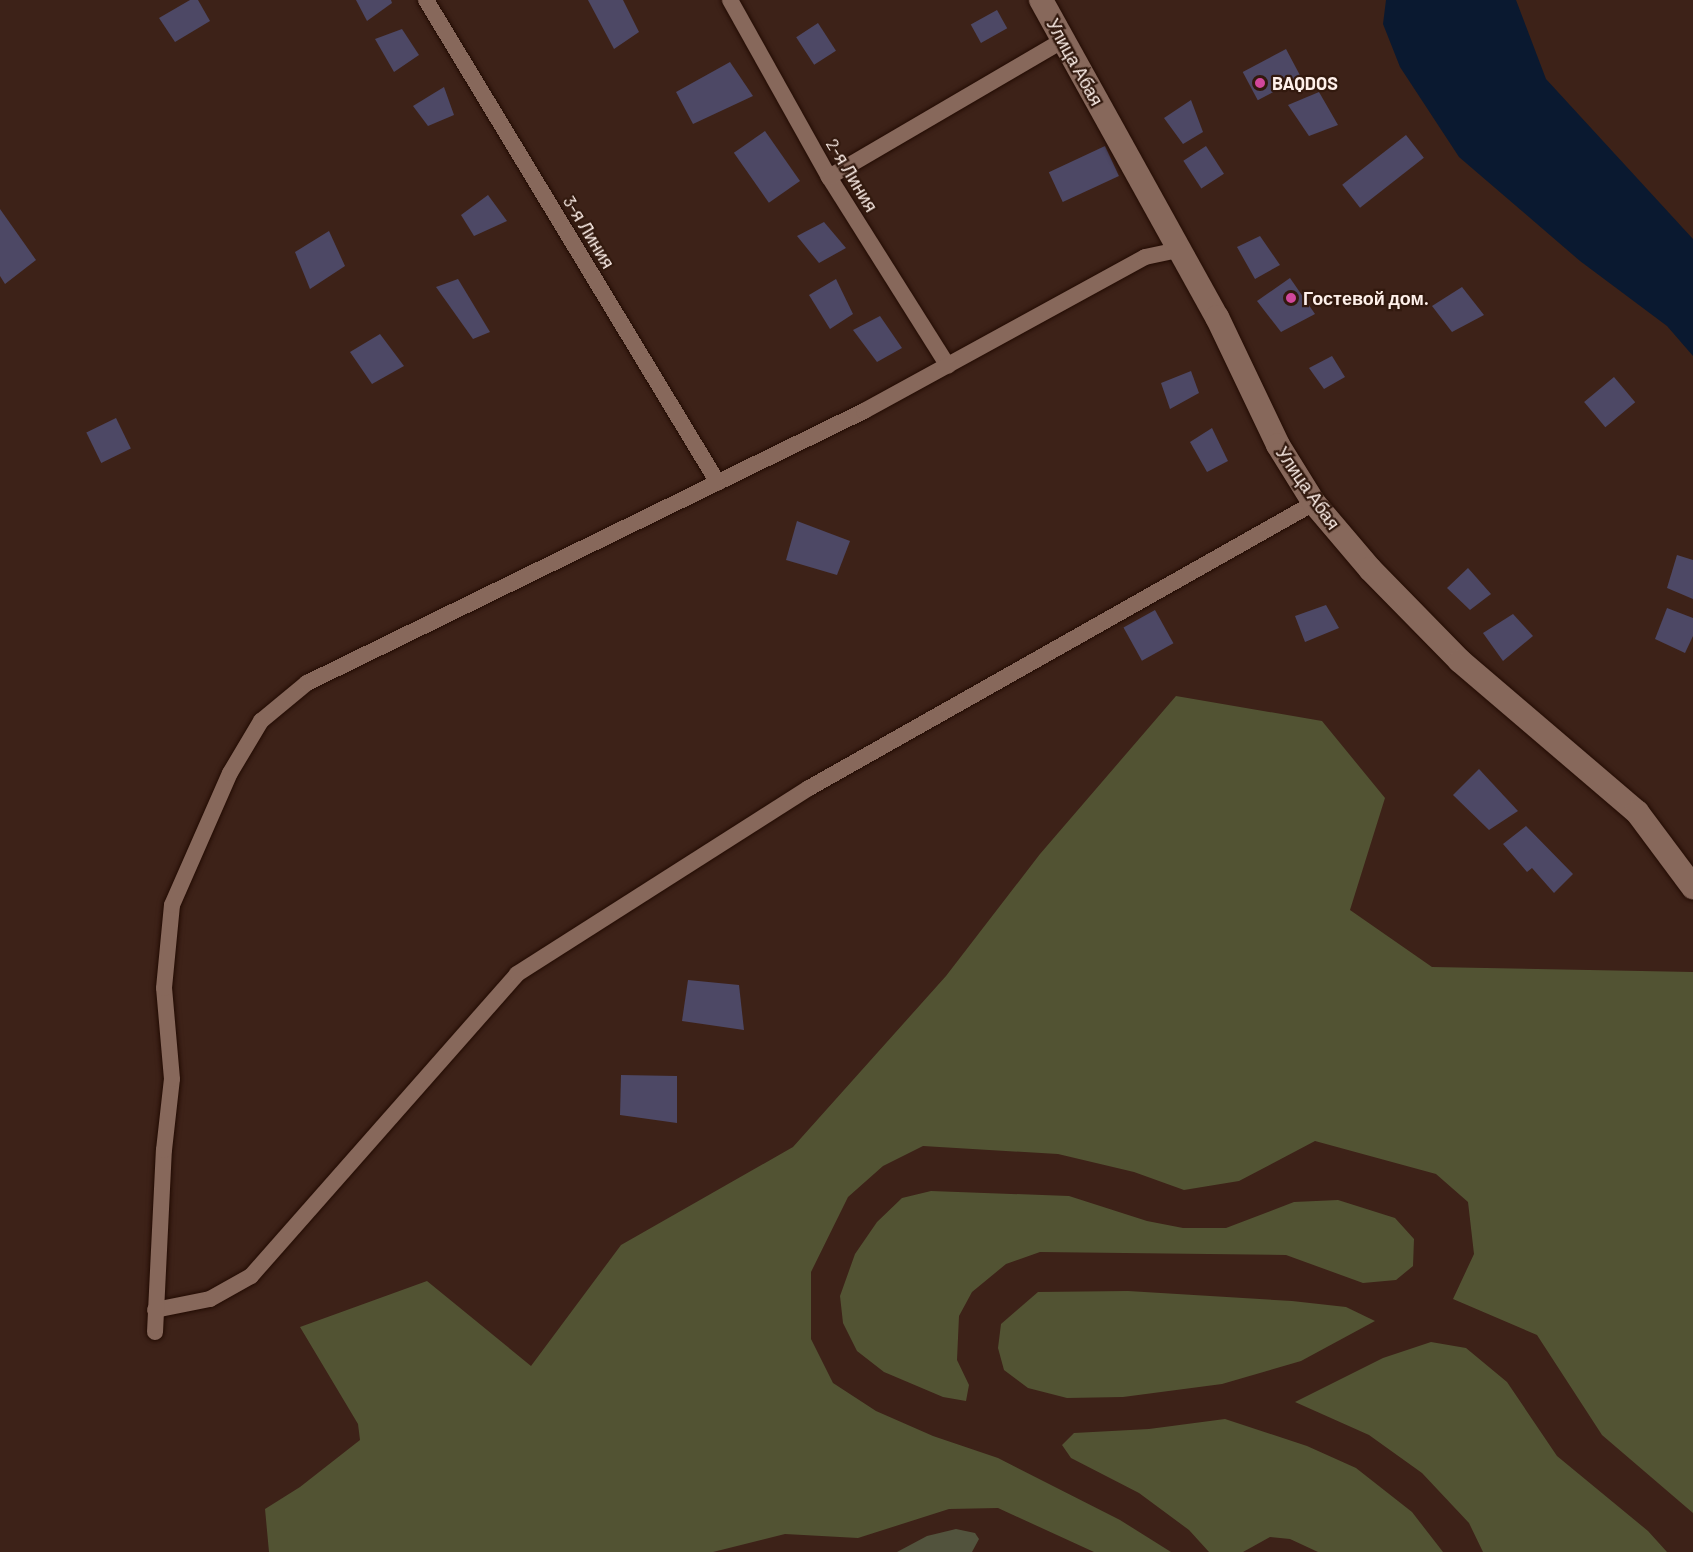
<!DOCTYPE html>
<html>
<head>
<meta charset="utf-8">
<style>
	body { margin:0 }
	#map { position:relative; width:1693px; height:1552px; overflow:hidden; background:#3d2218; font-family:Barlow,sans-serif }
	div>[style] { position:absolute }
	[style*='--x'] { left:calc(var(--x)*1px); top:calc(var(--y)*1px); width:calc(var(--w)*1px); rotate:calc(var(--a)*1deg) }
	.green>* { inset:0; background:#52533d }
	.forest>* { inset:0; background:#525333 }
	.water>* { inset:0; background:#0a1930 }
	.building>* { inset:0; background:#4d4865; transform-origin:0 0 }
	.roads { filter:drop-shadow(0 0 2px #220b03) drop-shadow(0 0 2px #220b03) }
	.street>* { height:16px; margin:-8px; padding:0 8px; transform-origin:8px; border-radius:8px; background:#87685b }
	.secondary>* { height:24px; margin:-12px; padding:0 12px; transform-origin:12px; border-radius:12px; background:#87685b }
	.dots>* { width:16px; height:16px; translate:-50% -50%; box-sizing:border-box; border:3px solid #32190e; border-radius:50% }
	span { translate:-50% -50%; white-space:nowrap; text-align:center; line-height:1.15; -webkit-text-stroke:4.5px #32190e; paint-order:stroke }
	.street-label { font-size:18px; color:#fef0ea }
	.poi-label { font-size:18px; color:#fef0ea; font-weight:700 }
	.left { translate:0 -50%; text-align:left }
</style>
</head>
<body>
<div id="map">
	<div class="green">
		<i style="clip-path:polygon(956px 1529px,975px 1533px,979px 1539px,972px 1552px,897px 1552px,927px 1536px)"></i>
	</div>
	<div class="forest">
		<i style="clip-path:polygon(1176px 696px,1322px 721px,1385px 798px,1350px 910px,1432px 967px,1693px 972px,1693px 1513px,1602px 1435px,1537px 1335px,1453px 1299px,1474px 1254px,1468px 1202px,1436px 1174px,1315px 1141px,1239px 1181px,1184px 1190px,1134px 1172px,1058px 1154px,923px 1146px,883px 1166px,848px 1197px,811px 1272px,811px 1339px,833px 1383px,876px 1411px,933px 1436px,998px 1458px,1120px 1520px,1171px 1552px,1094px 1552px,998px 1508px,949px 1509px,858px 1538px,785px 1534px,713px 1552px,269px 1552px,265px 1509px,300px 1487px,360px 1440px,358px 1424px,300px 1327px,427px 1281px,531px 1366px,621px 1245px,793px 1147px,946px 976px,1040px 854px)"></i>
		<i style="clip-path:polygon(931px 1191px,1069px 1196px,1147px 1221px,1183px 1228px,1226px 1228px,1294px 1202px,1338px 1200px,1395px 1218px,1414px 1239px,1413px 1266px,1396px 1280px,1363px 1283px,1286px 1255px,1040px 1252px,1006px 1264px,972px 1292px,959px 1316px,957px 1360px,969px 1385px,966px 1401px,943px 1397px,884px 1372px,857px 1351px,843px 1323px,840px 1296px,855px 1254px,877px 1222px,902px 1198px)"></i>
		<i style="clip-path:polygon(1128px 1291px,1292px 1301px,1346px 1307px,1375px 1321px,1301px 1361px,1222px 1384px,1123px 1397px,1067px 1398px,1028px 1388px,1004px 1370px,998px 1348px,1001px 1324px,1038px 1292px)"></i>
		<i style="clip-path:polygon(1431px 1342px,1466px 1348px,1507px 1382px,1557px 1456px,1648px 1531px,1667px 1552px,1483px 1552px,1469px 1523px,1422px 1473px,1369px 1435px,1295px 1402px,1383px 1358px)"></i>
		<i style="clip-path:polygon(1225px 1419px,1307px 1446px,1356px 1468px,1412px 1512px,1443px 1552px,1318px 1552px,1290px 1539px,1270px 1537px,1243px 1552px,1209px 1552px,1189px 1530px,1139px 1493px,1071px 1458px,1062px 1445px,1074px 1433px,1149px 1429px)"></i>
	</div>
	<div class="water">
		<i style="clip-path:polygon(1386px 0,1516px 0,1546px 79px,1693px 239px,1693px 356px,1667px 326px,1580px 261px,1459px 157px,1400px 67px,1383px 24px)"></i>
	</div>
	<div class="building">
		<i style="clip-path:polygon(190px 0,198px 0,210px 21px,175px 42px,159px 18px)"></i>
		<i style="clip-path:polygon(356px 0,391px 0,392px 3px,367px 21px)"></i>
		<i style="clip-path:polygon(588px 0,623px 0,639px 32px,614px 49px)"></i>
		<i style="left:997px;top:10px;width:21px;height:30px;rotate:61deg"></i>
		<i style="left:818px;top:23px;width:33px;height:26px;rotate:57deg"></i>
		<i style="clip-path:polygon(402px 29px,419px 55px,394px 72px,375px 39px)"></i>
		<i style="left:1286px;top:49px;width:32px;height:49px;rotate:62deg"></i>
		<i style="clip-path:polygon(730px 62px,753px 96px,693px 124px,676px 92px)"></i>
		<i style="clip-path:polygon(444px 87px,454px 115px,428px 126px,413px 106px)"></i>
		<i style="clip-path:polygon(1319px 92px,1338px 125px,1309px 136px,1288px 105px)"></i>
		<i style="clip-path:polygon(1191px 100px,1203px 132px,1183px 144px,1164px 118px)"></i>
		<i style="left:765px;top:131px;width:61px;height:38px;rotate:55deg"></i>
		<i style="left:1406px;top:135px;width:29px;height:81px;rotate:52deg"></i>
		<i style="left:1105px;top:146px;width:33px;height:62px;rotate:65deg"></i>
		<i style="left:1206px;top:146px;width:33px;height:27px;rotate:57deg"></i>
		<i style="clip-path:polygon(488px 195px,507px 221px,474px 236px,461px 215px)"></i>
		<i style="clip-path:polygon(0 209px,36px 260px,5px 284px,0 276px)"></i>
		<i style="clip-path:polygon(824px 222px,846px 248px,819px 263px,797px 236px)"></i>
		<i style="clip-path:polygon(329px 231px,345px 266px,310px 289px,295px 252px)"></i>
		<i style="clip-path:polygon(1260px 236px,1280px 265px,1255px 279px,1237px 247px)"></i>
		<i style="clip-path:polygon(1290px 278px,1315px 314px,1281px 332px,1257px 301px)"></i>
		<i style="clip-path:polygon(458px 279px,490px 332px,473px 339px,436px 287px)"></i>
		<i style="clip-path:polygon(836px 279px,853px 314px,830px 329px,809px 295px)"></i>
		<i style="clip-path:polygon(1462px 287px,1484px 315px,1452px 332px,1432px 306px)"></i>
		<i style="clip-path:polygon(880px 316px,902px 348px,877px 362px,853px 330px)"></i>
		<i style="clip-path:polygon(380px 334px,404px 366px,372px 384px,350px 352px)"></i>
		<i style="clip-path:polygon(1332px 356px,1345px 377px,1324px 389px,1309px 368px)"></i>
		<i style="clip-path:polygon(1191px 371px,1199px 393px,1170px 409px,1161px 383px)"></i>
		<i style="left:1614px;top:377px;width:33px;height:39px;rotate:50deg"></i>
		<i style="left:116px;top:418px;width:34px;height:33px;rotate:64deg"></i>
		<i style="clip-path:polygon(1212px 428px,1228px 461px,1207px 472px,1190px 442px)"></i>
		<i style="clip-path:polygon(797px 521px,850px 541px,837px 575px,786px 560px)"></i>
		<i style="clip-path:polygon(1677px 555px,1693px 560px,1693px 599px,1667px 588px)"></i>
		<i style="clip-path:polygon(1468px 568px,1491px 594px,1470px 610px,1447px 588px)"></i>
		<i style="clip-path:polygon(1326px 605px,1339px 628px,1305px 642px,1295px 616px)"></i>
		<i style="clip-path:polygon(1667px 608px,1693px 618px,1693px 636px,1685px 653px,1655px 639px)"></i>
		<i style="left:1155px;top:610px;width:38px;height:36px;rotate:61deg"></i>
		<i style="clip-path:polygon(1513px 614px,1533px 636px,1503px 661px,1483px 633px)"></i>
		<i style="clip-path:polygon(1479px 769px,1518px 811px,1489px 830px,1453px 795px)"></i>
		<i style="clip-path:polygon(1526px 826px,1573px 874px,1554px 893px,1532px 868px,1527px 872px,1503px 844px)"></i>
		<i style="clip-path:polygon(688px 980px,739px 985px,744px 1030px,682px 1021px)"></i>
		<i style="clip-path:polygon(621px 1075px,677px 1076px,677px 1123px,620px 1115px)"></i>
	</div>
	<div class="roads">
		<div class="street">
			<i style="--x:426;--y:0;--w:564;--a:58.84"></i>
			<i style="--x:730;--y:0;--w:203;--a:60.8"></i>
			<i style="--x:829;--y:177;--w:223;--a:57.8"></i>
			<i style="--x:829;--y:177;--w:271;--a:-30.3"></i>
			<i style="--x:155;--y:1310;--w:56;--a:-11.3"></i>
			<i style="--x:210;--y:1299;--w:47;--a:-29.3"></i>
			<i style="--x:251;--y:1276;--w:402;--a:-48.6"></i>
			<i style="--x:517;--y:974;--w:346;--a:-32.5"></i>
			<i style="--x:809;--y:788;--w:580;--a:-29.44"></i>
			<i style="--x:155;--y:1332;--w:182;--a:-87.2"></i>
			<i style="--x:164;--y:1150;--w:71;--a:-83.6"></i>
			<i style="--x:172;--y:1079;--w:91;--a:-95"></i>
			<i style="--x:164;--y:988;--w:83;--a:-84.5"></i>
			<i style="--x:172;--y:905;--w:144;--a:-66.3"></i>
			<i style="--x:230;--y:773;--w:61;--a:-59.2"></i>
			<i style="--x:261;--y:721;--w:60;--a:-39.6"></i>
			<i style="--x:307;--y:683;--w:620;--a:-26.03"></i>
			<i style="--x:864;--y:411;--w:320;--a:-28.7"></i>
			<i style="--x:1145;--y:257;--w:35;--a:-12"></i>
		</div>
		<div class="secondary">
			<i style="--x:1041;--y:0;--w:363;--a:61"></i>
			<i style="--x:1217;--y:317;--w:142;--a:64.5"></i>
			<i style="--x:1278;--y:445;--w:68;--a:58.2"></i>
			<i style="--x:1314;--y:503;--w:87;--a:49.7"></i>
			<i style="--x:1370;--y:569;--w:129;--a:45.6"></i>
			<i style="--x:1460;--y:661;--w:233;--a:40.5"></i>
			<i style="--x:1637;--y:812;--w:94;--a:53.3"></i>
		</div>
	</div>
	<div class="dots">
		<i style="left:1260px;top:83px;background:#d1479c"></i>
		<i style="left:1291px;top:298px;background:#d1479c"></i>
	</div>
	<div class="street-label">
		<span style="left:1075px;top:62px;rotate:61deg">Улица Абая</span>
		<span style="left:852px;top:175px;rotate:59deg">2-я Линия</span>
		<span style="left:589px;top:232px;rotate:59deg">3-я Линия</span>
		<span style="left:1308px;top:488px;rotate:55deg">Улица Абая</span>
	</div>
	<div class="poi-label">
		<span class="left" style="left:1272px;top:83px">BAQDOS</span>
		<span class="left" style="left:1303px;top:298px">Гостевой дом.</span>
	</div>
</div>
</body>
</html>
